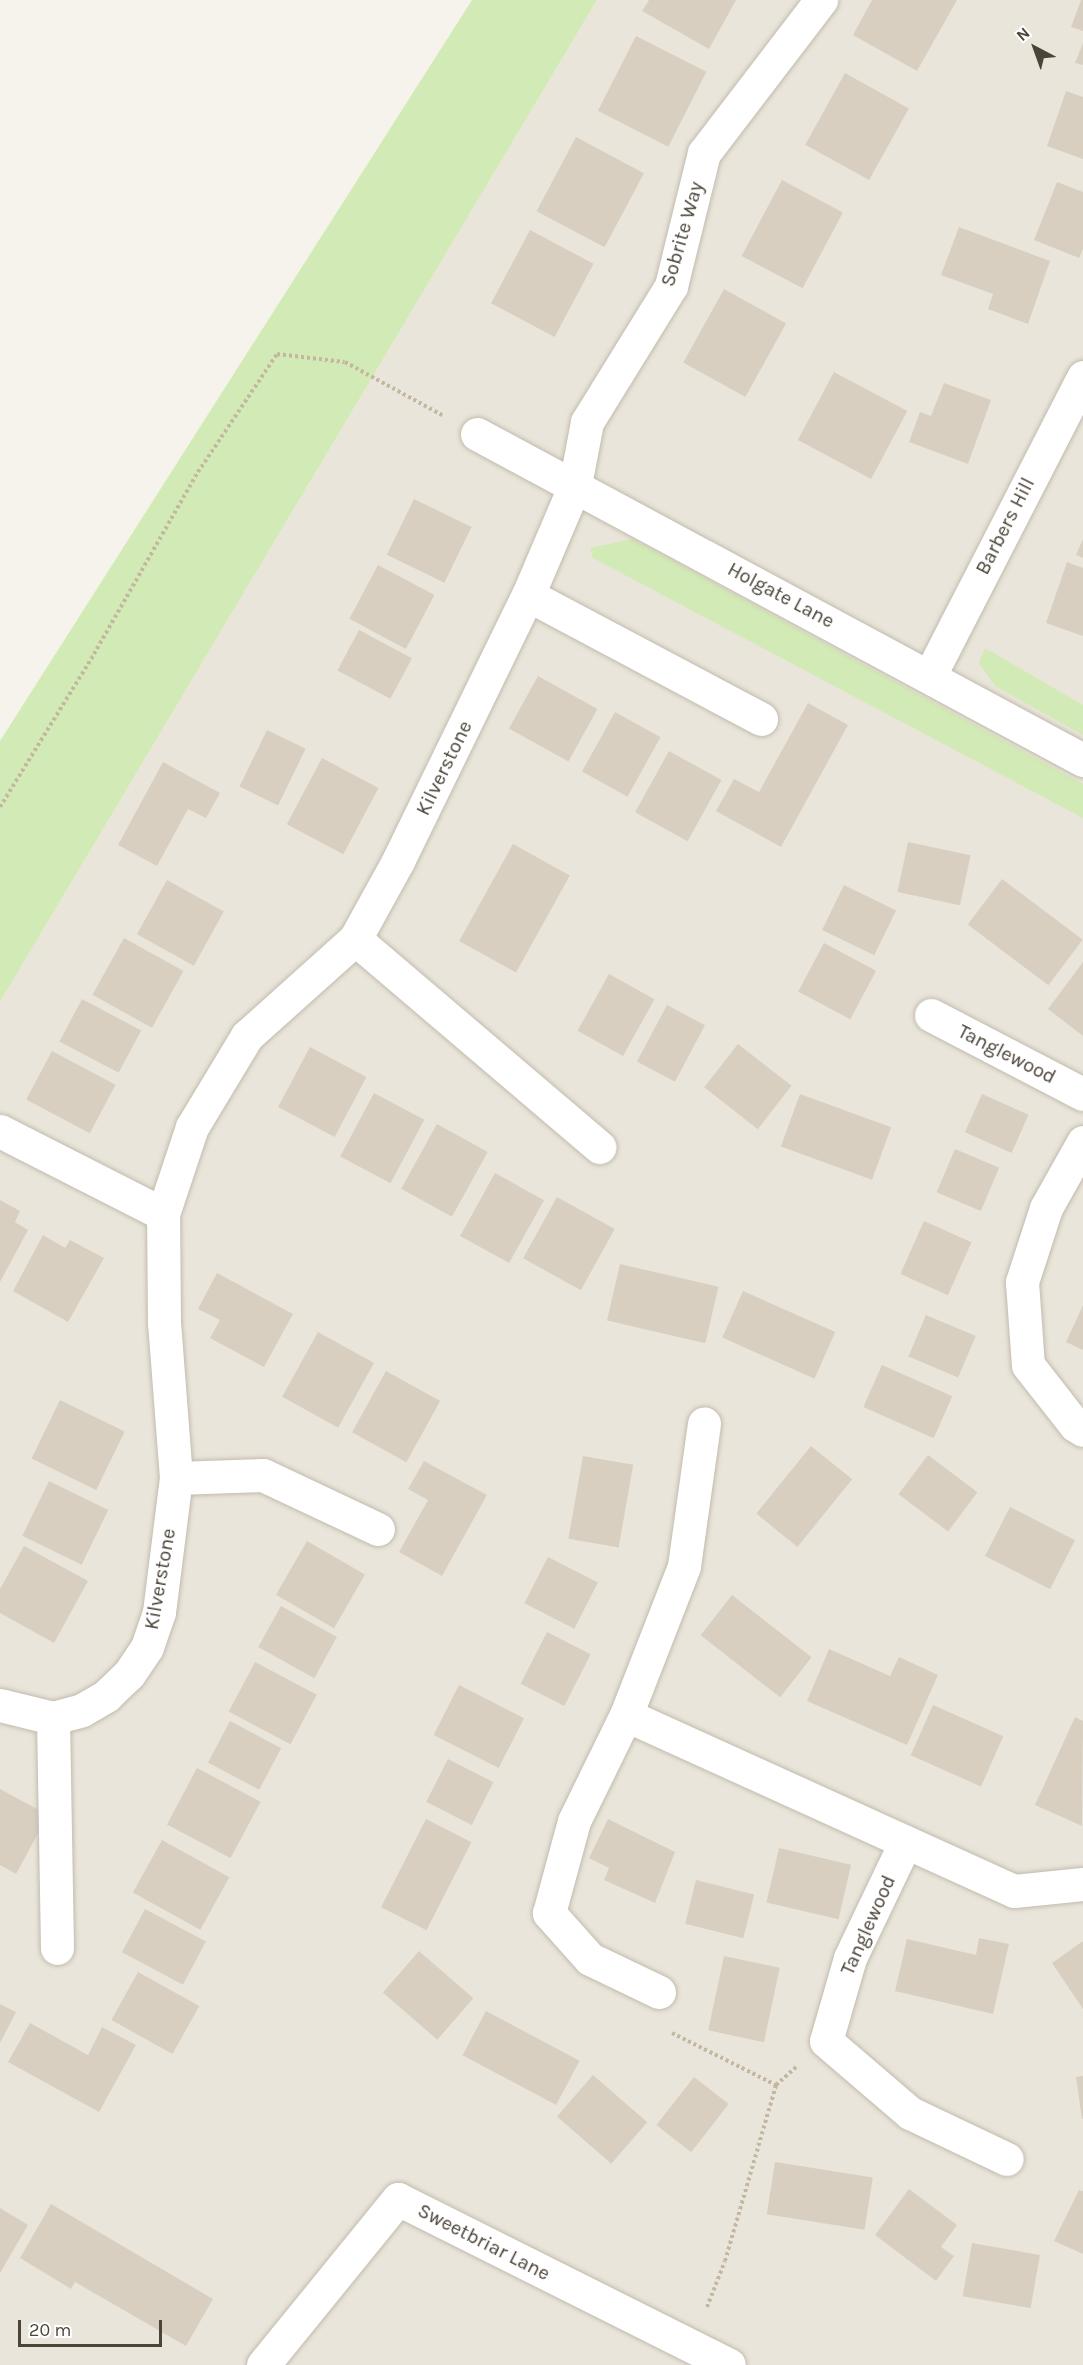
<!DOCTYPE html>
<html>
<head>
<meta charset="utf-8">
<style>
	body { margin:0 }
	#map { position:relative; width:1083px; height:2365px; overflow:hidden; background:#f6f3ec; font-family:Karla,sans-serif }
	div>[style] { position:absolute }
	[style*='--x'] { left:calc(var(--x)*1px); top:calc(var(--y)*1px); width:calc(var(--w)*1px); rotate:calc(var(--a)*1deg) }
	.residential>* { inset:0; background:#eae5da }
	.green>* { inset:0; background:#d2eab5 }
	.building>* { inset:0; background:#d8cfc1; transform-origin:0 0 }
	.path>* { height:4px; margin-top:-2px; transform-origin:0; background:repeating-linear-gradient(90deg,#c4b79f 0 3px,transparent 0 6px) }
	.roads { filter:drop-shadow(0 0 2px #c2bbae) drop-shadow(0 0 2px #c2bbae) }
	.street>* { height:33px; margin:-16.5px; padding:0 16.5px; transform-origin:16.5px; border-radius:16.5px; background:#fff }
	span { translate:-50% -50%; white-space:nowrap; text-align:center; line-height:1.15; -webkit-text-stroke:4.5px #fff; paint-order:stroke }
	.street-label { font-size:20px; color:#4b4439 }
	.north { position:absolute; left:1005px; top:18px; width:60px; height:60px; -webkit-text-stroke:4px #fff; paint-order:stroke; rotate:319deg; font-size:16px; font-weight:700; line-height:24px; text-align:center; color:#4b4439 }
	.north::after { content:''; display:block; margin:auto; width:21px; height:27px; background:#4b4439; clip-path:polygon(50% 0,100% 100%,50% 72%,0 100%) }
	.scale { position:absolute; left:18px; top:2320px; width:144px; height:27px; box-sizing:border-box; border:3px solid #4b4439; border-top:0; padding-left:8px; font-size:18px; line-height:21px; white-space:nowrap; color:#4b4439; -webkit-text-stroke:4px #fff; paint-order:stroke }
</style>
</head>
<body>
<div id="map">
	<div class="residential">
		<i style="clip-path:polygon(597px 0,1083px 0,1083px 2365px,0 2365px,0 1002px)"></i>
	</div>
	<div class="green">
		<i style="clip-path:polygon(472px 0,597px 0,0 1002px,0 741px)"></i>
		<i style="clip-path:polygon(633px 539px,1083px 784px,1083px 818px,593px 558px,590px 548px)"></i>
		<i style="clip-path:polygon(985px 648px,1083px 705px,1083px 735px,995px 686px,979px 663px)"></i>
	</div>
	<div class="building">
		<i style="clip-path:polygon(649px 0,736px 0,709px 49px,642px 11px)"></i>
		<i style="clip-path:polygon(872px 0,957px 0,917px 71px,853px 35px)"></i>
		<i style="clip-path:polygon(1081px 0,1083px 0,1083px 31px,1071px 27px)"></i>
		<i style="left:636px;top:36px;width:79px;height:84px;rotate:27deg"></i>
		<i style="clip-path:polygon(1083px 43px,1083px 65px,1075px 63px)"></i>
		<i style="left:845px;top:73px;width:73px;height:82px;rotate:29deg"></i>
		<i style="clip-path:polygon(1066px 91px,1083px 97px,1083px 159px,1047px 146px)"></i>
		<i style="left:576px;top:137px;width:77px;height:84px;rotate:28deg"></i>
		<i style="left:782px;top:180px;width:69px;height:86px;rotate:28deg"></i>
		<i style="clip-path:polygon(1057px 182px,1083px 192px,1083px 249px,1079px 258px,1034px 240px)"></i>
		<i style="clip-path:polygon(959px 227px,1050px 261px,1028px 324px,988px 309px,993px 294px,941px 275px)"></i>
		<i style="left:530px;top:230px;width:72px;height:83px;rotate:28deg"></i>
		<i style="left:724px;top:289px;width:71px;height:84px;rotate:29deg"></i>
		<i style="left:834px;top:372px;width:83px;height:77px;rotate:28deg"></i>
		<i style="clip-path:polygon(944px 383px,991px 400px,968px 464px,909px 442px,920px 412px,931px 416px)"></i>
		<i style="left:414px;top:499px;width:64px;height:62px;rotate:26deg"></i>
		<i style="clip-path:polygon(1083px 539px,1083px 558px,1076px 555px)"></i>
		<i style="clip-path:polygon(1067px 562px,1083px 568px,1083px 636px,1046px 623px)"></i>
		<i style="left:378px;top:565px;width:64px;height:61px;rotate:28deg"></i>
		<i style="left:359px;top:630px;width:60px;height:46px;rotate:28deg"></i>
		<i style="left:538px;top:676px;width:68px;height:60px;rotate:29deg"></i>
		<i style="clip-path:polygon(808px 703px,848px 725px,781px 847px,716px 811px,734px 779px,759px 792px)"></i>
		<i style="left:615px;top:712px;width:52px;height:68px;rotate:29deg"></i>
		<i style="left:267px;top:730px;width:43px;height:63px;rotate:26deg"></i>
		<i style="left:669px;top:751px;width:60px;height:70px;rotate:29deg"></i>
		<i style="left:322px;top:758px;width:64px;height:75px;rotate:28deg"></i>
		<i style="clip-path:polygon(163px 762px,220px 793px,206px 818px,188px 809px,157px 866px,118px 845px)"></i>
		<i style="left:908px;top:842px;width:64px;height:51px;rotate:12deg"></i>
		<i style="left:513px;top:844px;width:65px;height:111px;rotate:29deg"></i>
		<i style="left:1002px;top:879px;width:101px;height:57px;rotate:37deg"></i>
		<i style="left:167px;top:880px;width:65px;height:62px;rotate:29deg"></i>
		<i style="left:844px;top:885px;width:58px;height:50px;rotate:26deg"></i>
		<i style="left:124px;top:938px;width:68px;height:65px;rotate:29deg"></i>
		<i style="left:824px;top:943px;width:59px;height:55px;rotate:28deg"></i>
		<i style="clip-path:polygon(1083px 962px,1083px 1036px,1048px 1009px)"></i>
		<i style="left:609px;top:974px;width:52px;height:65px;rotate:29deg"></i>
		<i style="left:82px;top:999px;width:67px;height:48px;rotate:28deg"></i>
		<i style="left:667px;top:1005px;width:43px;height:64px;rotate:28deg"></i>
		<i style="left:738px;top:1044px;width:68px;height:55px;rotate:38deg"></i>
		<i style="left:310px;top:1047px;width:64px;height:68px;rotate:28deg"></i>
		<i style="left:52px;top:1051px;width:72px;height:55px;rotate:28deg"></i>
		<i style="left:374px;top:1093px;width:57px;height:72px;rotate:28deg"></i>
		<i style="left:800px;top:1094px;width:97px;height:56px;rotate:20deg"></i>
		<i style="left:982px;top:1094px;width:51px;height:42px;rotate:24deg"></i>
		<i style="left:437px;top:1124px;width:58px;height:74px;rotate:29deg"></i>
		<i style="left:955px;top:1149px;width:48px;height:47px;rotate:23deg"></i>
		<i style="left:495px;top:1173px;width:56px;height:72px;rotate:29deg"></i>
		<i style="left:557px;top:1197px;width:66px;height:70px;rotate:29deg"></i>
		<i style="clip-path:polygon(0 1200px,20px 1211px,15px 1222px,28px 1230px,0 1282px)"></i>
		<i style="left:924px;top:1221px;width:52px;height:58px;rotate:24deg"></i>
		<i style="clip-path:polygon(43px 1235px,65px 1248px,70px 1240px,104px 1258px,68px 1322px,13px 1291px)"></i>
		<i style="left:620px;top:1264px;width:101px;height:58px;rotate:13deg"></i>
		<i style="clip-path:polygon(217px 1273px,293px 1314px,264px 1367px,210px 1338px,220px 1320px,198px 1309px)"></i>
		<i style="left:743px;top:1291px;width:101px;height:51px;rotate:24deg"></i>
		<i style="clip-path:polygon(1083px 1305px,1083px 1350px,1066px 1342px)"></i>
		<i style="left:926px;top:1315px;width:54px;height:45px;rotate:23deg"></i>
		<i style="left:318px;top:1332px;width:64px;height:74px;rotate:29deg"></i>
		<i style="left:882px;top:1365px;width:77px;height:46px;rotate:24deg"></i>
		<i style="left:386px;top:1371px;width:62px;height:70px;rotate:29deg"></i>
		<i style="left:60px;top:1400px;width:72px;height:65px;rotate:26deg"></i>
		<i style="left:811px;top:1446px;width:53px;height:87px;rotate:39deg"></i>
		<i style="left:928px;top:1455px;width:62px;height:49px;rotate:37deg"></i>
		<i style="left:583px;top:1456px;width:51px;height:84px;rotate:10deg"></i>
		<i style="clip-path:polygon(424px 1461px,487px 1495px,442px 1576px,399px 1552px,428px 1500px,408px 1489px)"></i>
		<i style="left:49px;top:1481px;width:66px;height:61px;rotate:26deg"></i>
		<i style="left:1010px;top:1507px;width:73px;height:55px;rotate:27deg"></i>
		<i style="left:307px;top:1541px;width:67px;height:62px;rotate:30deg"></i>
		<i style="clip-path:polygon(24px 1546px,88px 1581px,54px 1643px,0 1613px,0 1589px)"></i>
		<i style="left:548px;top:1557px;width:56px;height:52px;rotate:27deg"></i>
		<i style="left:732px;top:1595px;width:101px;height:51px;rotate:38deg"></i>
		<i style="left:281px;top:1606px;width:64px;height:47px;rotate:29deg"></i>
		<i style="left:547px;top:1632px;width:49px;height:58px;rotate:27deg"></i>
		<i style="clip-path:polygon(829px 1649px,890px 1676px,899px 1657px,938px 1675px,907px 1745px,807px 1701px)"></i>
		<i style="left:255px;top:1662px;width:70px;height:56px;rotate:28deg"></i>
		<i style="left:459px;top:1685px;width:73px;height:56px;rotate:27deg"></i>
		<i style="left:933px;top:1705px;width:77px;height:55px;rotate:24deg"></i>
		<i style="clip-path:polygon(1075px 1717px,1083px 1721px,1082px 1826px,1035px 1805px)"></i>
		<i style="left:230px;top:1721px;width:58px;height:47px;rotate:28deg"></i>
		<i style="left:448px;top:1759px;width:51px;height:48px;rotate:27deg"></i>
		<i style="left:197px;top:1768px;width:72px;height:64px;rotate:28deg"></i>
		<i style="clip-path:polygon(0 1789px,48px 1815px,16px 1874px,0 1865px)"></i>
		<i style="left:426px;top:1819px;width:51px;height:99px;rotate:27deg"></i>
		<i style="clip-path:polygon(608px 1819px,675px 1852px,655px 1903px,604px 1880px,609px 1868px,589px 1858px)"></i>
		<i style="left:162px;top:1840px;width:77px;height:60px;rotate:29deg"></i>
		<i style="left:779px;top:1848px;width:74px;height:56px;rotate:13deg"></i>
		<i style="left:696px;top:1880px;width:60px;height:45px;rotate:14deg"></i>
		<i style="left:145px;top:1909px;width:69px;height:49px;rotate:28deg"></i>
		<i style="clip-path:polygon(979px 1938px,1009px 1944px,993px 2014px,895px 1991px,907px 1939px,976px 1955px)"></i>
		<i style="clip-path:polygon(1083px 1941px,1083px 2009px,1052px 1963px)"></i>
		<i style="left:419px;top:1951px;width:72px;height:55px;rotate:41deg"></i>
		<i style="left:724px;top:1956px;width:57px;height:76px;rotate:12deg"></i>
		<i style="left:138px;top:1972px;width:70px;height:55px;rotate:29deg"></i>
		<i style="clip-path:polygon(0 2004px,16px 2012px,0 2043px)"></i>
		<i style="left:486px;top:2011px;width:106px;height:50px;rotate:28deg"></i>
		<i style="clip-path:polygon(30px 2023px,88px 2055px,102px 2027px,136px 2045px,99px 2112px,8px 2062px)"></i>
		<i style="left:593px;top:2075px;width:72px;height:55px;rotate:41deg"></i>
		<i style="clip-path:polygon(1083px 2076px,1083px 2119px,1082px 2119px,1076px 2077px)"></i>
		<i style="left:694px;top:2077px;width:44px;height:61px;rotate:38deg"></i>
		<i style="left:775px;top:2162px;width:99px;height:53px;rotate:9deg"></i>
		<i style="clip-path:polygon(909px 2189px,957px 2225px,941px 2247px,954px 2256px,936px 2281px,875px 2235px)"></i>
		<i style="clip-path:polygon(1079px 2190px,1083px 2191px,1083px 2254px,1054px 2241px)"></i>
		<i style="clip-path:polygon(51px 2204px,213px 2299px,186px 2346px,75px 2282px,71px 2289px,20px 2258px)"></i>
		<i style="clip-path:polygon(0 2208px,28px 2225px,0 2273px)"></i>
		<i style="left:972px;top:2243px;width:69px;height:54px;rotate:10deg"></i>
	</div>
	<div class="path">
		<i style="--x:0;--y:807;--w:180;--a:-58.4"></i>
		<i style="--x:94;--y:654;--w:210;--a:-60.3"></i>
		<i style="--x:198;--y:472;--w:142;--a:-56.2"></i>
		<i style="--x:277;--y:354;--w:68;--a:6.7"></i>
		<i style="--x:345;--y:362;--w:111;--a:28.7"></i>
		<i style="--x:672;--y:2033;--w:116;--a:26.6"></i>
		<i style="--x:707;--y:2307;--w:49;--a:-68.6"></i>
		<i style="--x:725;--y:2261;--w:183;--a:-73.8"></i>
		<i style="--x:776;--y:2085;--w:27;--a:-42"></i>
	</div>
	<div class="roads">
		<div class="street">
			<i style="--x:477;--y:434;--w:688;--a:28.28"></i>
			<i style="--x:528;--y:595;--w:264;--a:28"></i>
			<i style="--x:930;--y:675;--w:335;--a:-62.8"></i>
			<i style="--x:355;--y:939;--w:321;--a:40.4"></i>
			<i style="--x:931;--y:1015;--w:171;--a:27.5"></i>
			<i style="--x:0;--y:1131;--w:183;--a:27"></i>
			<i style="--x:1083;--y:1142;--w:76;--a:119.3"></i>
			<i style="--x:1046;--y:1208;--w:78;--a:108"></i>
			<i style="--x:1022;--y:1282;--w:83;--a:85.9"></i>
			<i style="--x:1028;--y:1365;--w:76;--a:51.9"></i>
			<i style="--x:1075;--y:1425;--w:9;--a:32"></i>
			<i style="--x:176;--y:1478;--w:87;--a:-2"></i>
			<i style="--x:263;--y:1475;--w:127;--a:25.2"></i>
			<i style="--x:0;--y:1705;--w:55;--a:13.8"></i>
			<i style="--x:53;--y:1718;--w:30;--a:-15"></i>
			<i style="--x:82;--y:1710;--w:28;--a:-30"></i>
			<i style="--x:106;--y:1696;--w:32;--a:-44"></i>
			<i style="--x:129;--y:1674;--w:32;--a:-56"></i>
			<i style="--x:147;--y:1647;--w:37;--a:-71"></i>
			<i style="--x:159;--y:1612;--w:135;--a:-82.8"></i>
			<i style="--x:176;--y:1478;--w:155;--a:-94.4"></i>
			<i style="--x:164;--y:1323;--w:109;--a:-90.5"></i>
			<i style="--x:163;--y:1214;--w:92;--a:-71.6"></i>
			<i style="--x:192;--y:1127;--w:106;--a:-58.9"></i>
			<i style="--x:247;--y:1036;--w:145;--a:-41.9"></i>
			<i style="--x:355;--y:939;--w:89;--a:-61.1"></i>
			<i style="--x:398;--y:861;--w:296;--a:-64"></i>
			<i style="--x:528;--y:595;--w:120;--a:-66.9"></i>
			<i style="--x:575;--y:485;--w:64;--a:-79.2"></i>
			<i style="--x:587;--y:422;--w:160;--a:-58.3"></i>
			<i style="--x:671;--y:286;--w:137;--a:-76.1"></i>
			<i style="--x:704;--y:153;--w:193;--a:-52.6"></i>
			<i style="--x:626;--y:1715;--w:426;--a:24.4"></i>
			<i style="--x:1014;--y:1891;--w:69;--a:-5.8"></i>
			<i style="--x:53;--y:1718;--w:230;--a:89"></i>
			<i style="--x:905;--y:1843;--w:127;--a:115.6"></i>
			<i style="--x:850;--y:1958;--w:86;--a:106.1"></i>
			<i style="--x:826;--y:2041;--w:111;--a:40.6"></i>
			<i style="--x:910;--y:2113;--w:107;--a:25.4"></i>
			<i style="--x:659;--y:1992;--w:76;--a:-154.4"></i>
			<i style="--x:590;--y:1959;--w:62;--a:-131.7"></i>
			<i style="--x:549;--y:1913;--w:95;--a:-74.8"></i>
			<i style="--x:574;--y:1821;--w:118;--a:-63.9"></i>
			<i style="--x:626;--y:1715;--w:160;--a:-68.7"></i>
			<i style="--x:684;--y:1566;--w:144;--a:-82"></i>
			<i style="--x:263;--y:2365;--w:214;--a:-50.9"></i>
			<i style="--x:398;--y:2199;--w:370;--a:26.6"></i>
		</div>
	</div>
	<div class="street-label">
		<span style="left:682px;top:234px;rotate:-74deg">Sobrite Way</span>
		<span style="left:1005px;top:526px;rotate:-63deg">Barbers Hill</span>
		<span style="left:781px;top:595px;rotate:28deg">Holgate Lane</span>
		<span style="left:444px;top:768px;rotate:-64deg">Kilverstone</span>
		<span style="left:1007px;top:1054px;rotate:27deg">Tanglewood</span>
		<span style="left:160px;top:1579px;rotate:-80deg">Kilverstone</span>
		<span style="left:868px;top:1925px;rotate:-66deg">Tanglewood</span>
		<span style="left:484px;top:2242px;rotate:27deg">Sweetbriar Lane</span>
	</div>
	<div class="north">N</div>
	<div class="scale">20 m</div>
</div>
</body>
</html>
